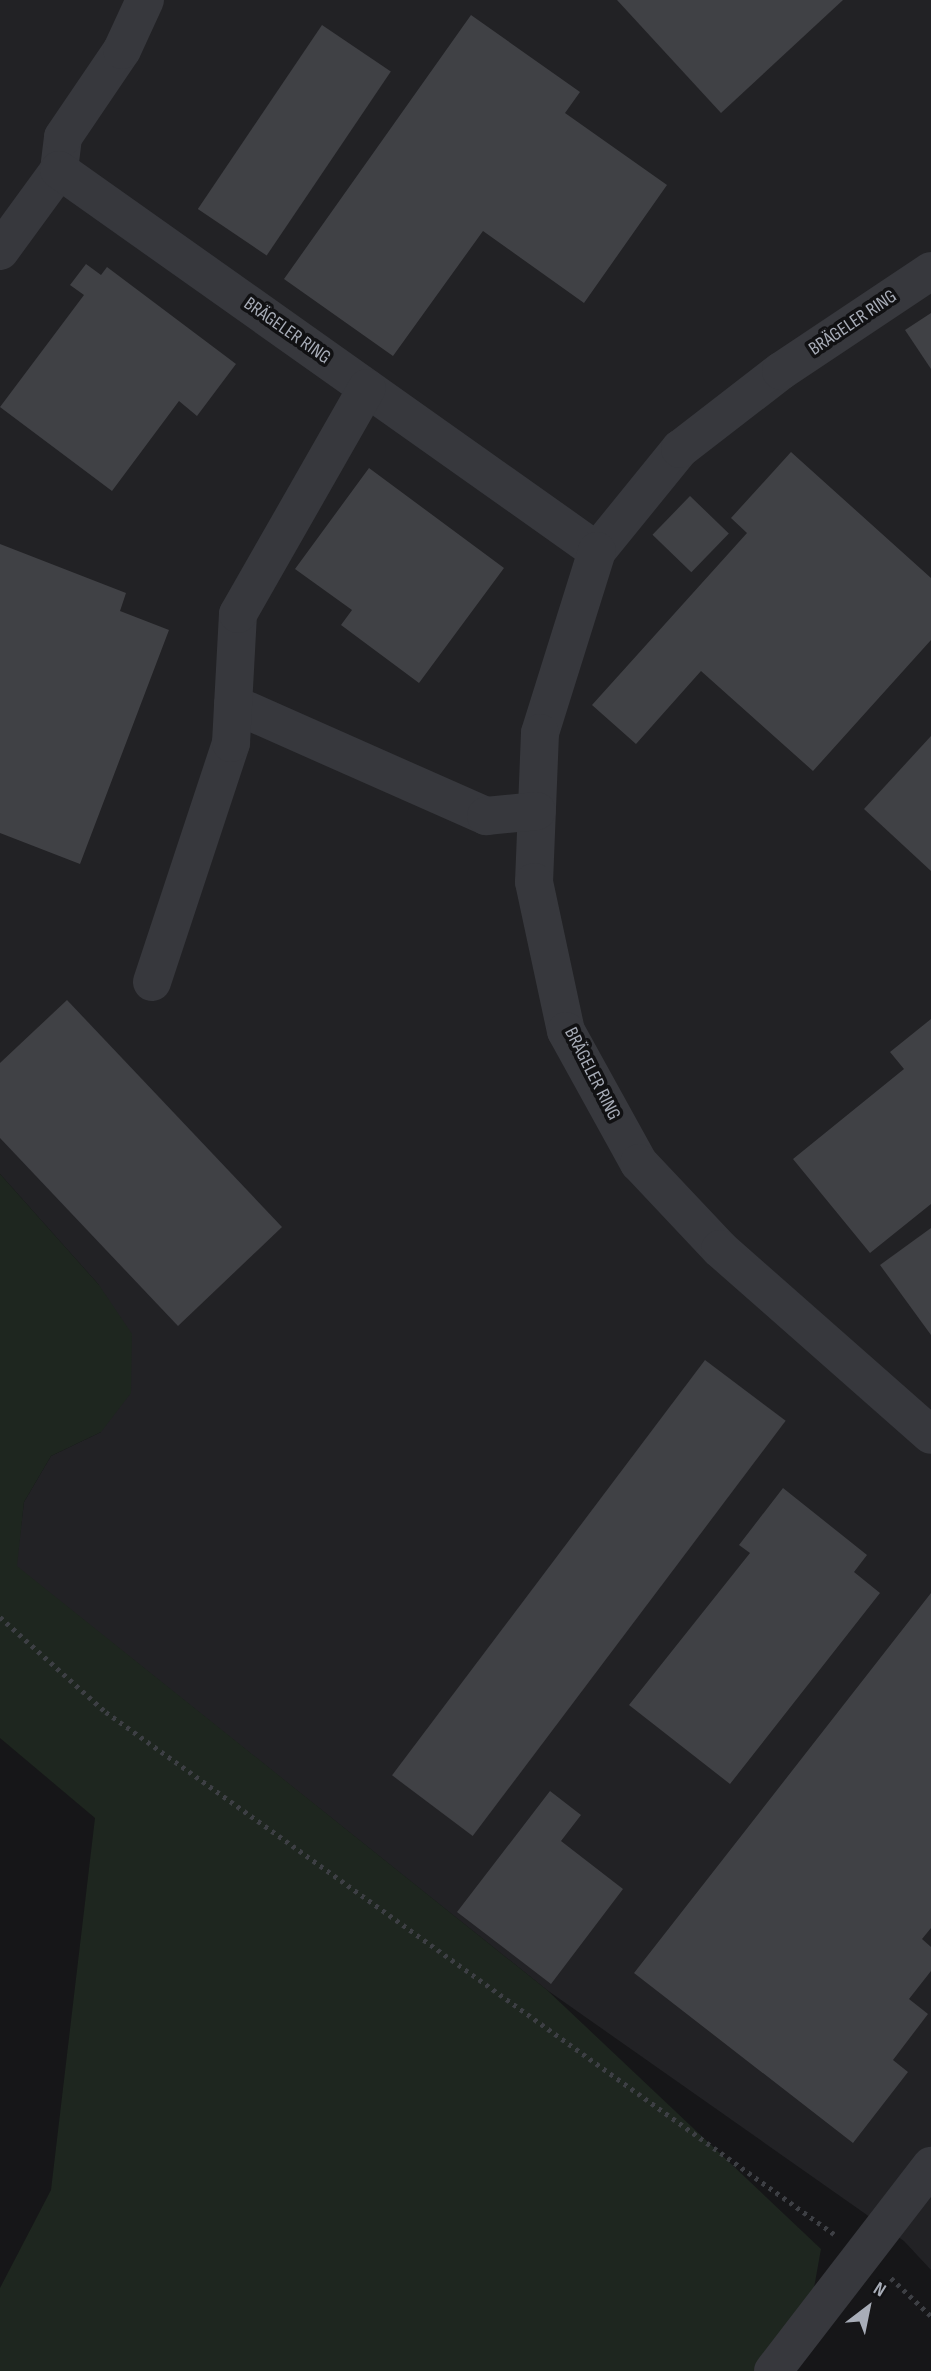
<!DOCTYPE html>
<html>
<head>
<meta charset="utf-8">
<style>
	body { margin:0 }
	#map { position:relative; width:931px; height:2371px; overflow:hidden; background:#161618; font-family:"Sofia Sans Condensed",sans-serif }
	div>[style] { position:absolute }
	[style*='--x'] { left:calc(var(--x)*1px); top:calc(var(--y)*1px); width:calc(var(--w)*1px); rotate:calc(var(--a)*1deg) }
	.built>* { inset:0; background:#222225 }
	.green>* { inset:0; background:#1e261f }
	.building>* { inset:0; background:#404145; transform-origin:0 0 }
	.path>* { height:4.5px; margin-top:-2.25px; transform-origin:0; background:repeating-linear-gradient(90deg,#3d3f44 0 3.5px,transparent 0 8.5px) }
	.minor>* { height:38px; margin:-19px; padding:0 19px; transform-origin:19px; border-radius:19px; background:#37383d }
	span { translate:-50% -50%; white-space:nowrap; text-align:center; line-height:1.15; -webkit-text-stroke:7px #111113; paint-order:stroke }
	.street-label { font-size:19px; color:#a8adb8 }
	.north { position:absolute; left:833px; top:2273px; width:70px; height:70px; -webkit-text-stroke:5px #111113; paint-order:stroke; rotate:32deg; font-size:19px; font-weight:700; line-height:28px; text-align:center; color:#a8adb8 }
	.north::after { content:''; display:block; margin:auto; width:24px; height:32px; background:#a8adb8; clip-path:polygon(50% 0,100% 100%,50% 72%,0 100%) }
</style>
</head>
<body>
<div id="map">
	<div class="built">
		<i style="clip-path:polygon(0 0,931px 0,931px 2270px,904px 2241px,547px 1990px,16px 1566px,24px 1502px,51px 1456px,101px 1432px,99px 1285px,0 1174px)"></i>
	</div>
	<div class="green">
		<i style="clip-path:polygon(0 1174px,99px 1285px,132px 1334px,131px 1393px,101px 1432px,51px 1456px,24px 1502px,17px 1566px,547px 1990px,821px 2249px,812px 2299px,755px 2371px,0 2371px,0 2288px,51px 2190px,95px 1818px,0 1738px)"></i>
	</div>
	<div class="building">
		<i style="clip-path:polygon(617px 0,843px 0,721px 113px)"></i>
		<i style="clip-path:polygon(471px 15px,580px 92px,565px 113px,667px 185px,584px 303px,483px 231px,393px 356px,284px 279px)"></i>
		<i style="left:322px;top:25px;width:83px;height:222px;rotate:34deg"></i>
		<i style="clip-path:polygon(86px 264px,101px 275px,107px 267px,236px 364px,197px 416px,179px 401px,112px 491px,0 407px,84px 295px,70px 285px)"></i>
		<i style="clip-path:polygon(931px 313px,931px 369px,905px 330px)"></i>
		<i style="clip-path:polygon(791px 452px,931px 578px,931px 640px,813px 771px,701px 671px,636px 744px,592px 705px,747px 533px,731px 518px)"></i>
		<i style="clip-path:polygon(369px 468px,504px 568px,419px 683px,341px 625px,352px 610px,295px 569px)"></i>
		<i style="left:690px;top:496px;width:54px;height:54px;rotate:44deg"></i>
		<i style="clip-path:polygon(0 544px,126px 593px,120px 611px,169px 630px,80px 864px,0 833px)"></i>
		<i style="clip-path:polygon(931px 736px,931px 871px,864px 809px)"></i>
		<i style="clip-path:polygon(67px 1000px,282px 1227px,178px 1326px,0 1138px,0 1063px)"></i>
		<i style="clip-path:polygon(931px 1019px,931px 1204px,870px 1253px,793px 1159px,904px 1069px,890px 1052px)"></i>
		<i style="clip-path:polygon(931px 1228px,931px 1335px,880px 1265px)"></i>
		<i style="left:705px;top:1360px;width:101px;height:520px;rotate:37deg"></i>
		<i style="clip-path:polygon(783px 1488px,867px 1555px,854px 1572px,880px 1593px,730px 1784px,629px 1705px,750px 1553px,739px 1545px)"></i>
		<i style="clip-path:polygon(931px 1593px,931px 1928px,922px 1939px,931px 1947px,931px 1971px,909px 1999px,928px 2014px,893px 2060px,908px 2072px,853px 2143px,634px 1973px)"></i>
		<i style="clip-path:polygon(550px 1791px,581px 1815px,561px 1841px,623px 1889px,551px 1984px,457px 1912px)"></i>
	</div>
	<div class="path">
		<i style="--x:0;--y:1617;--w:142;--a:41.9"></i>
		<i style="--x:106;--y:1712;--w:896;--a:35.64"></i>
		<i style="--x:891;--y:2278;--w:55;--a:43.5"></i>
	</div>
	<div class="minor">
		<i style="--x:59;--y:170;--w:33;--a:-83"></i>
		<i style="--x:63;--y:137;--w:105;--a:-55.9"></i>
		<i style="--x:122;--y:50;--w:55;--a:-65.3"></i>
		<i style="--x:0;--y:251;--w:100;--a:-53.9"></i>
		<i style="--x:59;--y:170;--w:659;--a:35.31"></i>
		<i style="--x:597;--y:551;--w:132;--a:-50.9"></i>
		<i style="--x:680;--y:449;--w:128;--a:-37.7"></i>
		<i style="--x:781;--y:371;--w:180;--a:-33.7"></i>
		<i style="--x:597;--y:551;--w:191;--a:107.4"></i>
		<i style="--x:540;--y:733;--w:149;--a:92.3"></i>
		<i style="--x:534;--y:882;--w:152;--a:77.9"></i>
		<i style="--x:566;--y:1031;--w:151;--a:61.1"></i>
		<i style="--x:639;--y:1163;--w:118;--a:46.7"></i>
		<i style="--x:720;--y:1249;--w:281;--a:41.4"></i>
		<i style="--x:233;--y:704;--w:277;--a:23.9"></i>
		<i style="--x:486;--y:816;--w:51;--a:-5.6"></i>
		<i style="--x:152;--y:982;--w:252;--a:-71.7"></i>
		<i style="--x:231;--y:743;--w:129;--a:-86.9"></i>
		<i style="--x:238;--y:614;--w:260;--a:-60.3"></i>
		<i style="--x:773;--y:2371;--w:259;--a:-52.4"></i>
	</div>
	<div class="street-label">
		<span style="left:853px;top:323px;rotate:-34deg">BRÄGELER RING</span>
		<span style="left:287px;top:331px;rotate:35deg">BRÄGELER RING</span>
		<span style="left:592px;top:1074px;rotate:63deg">BRÄGELER RING</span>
	</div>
	<div class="north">N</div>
</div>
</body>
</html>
